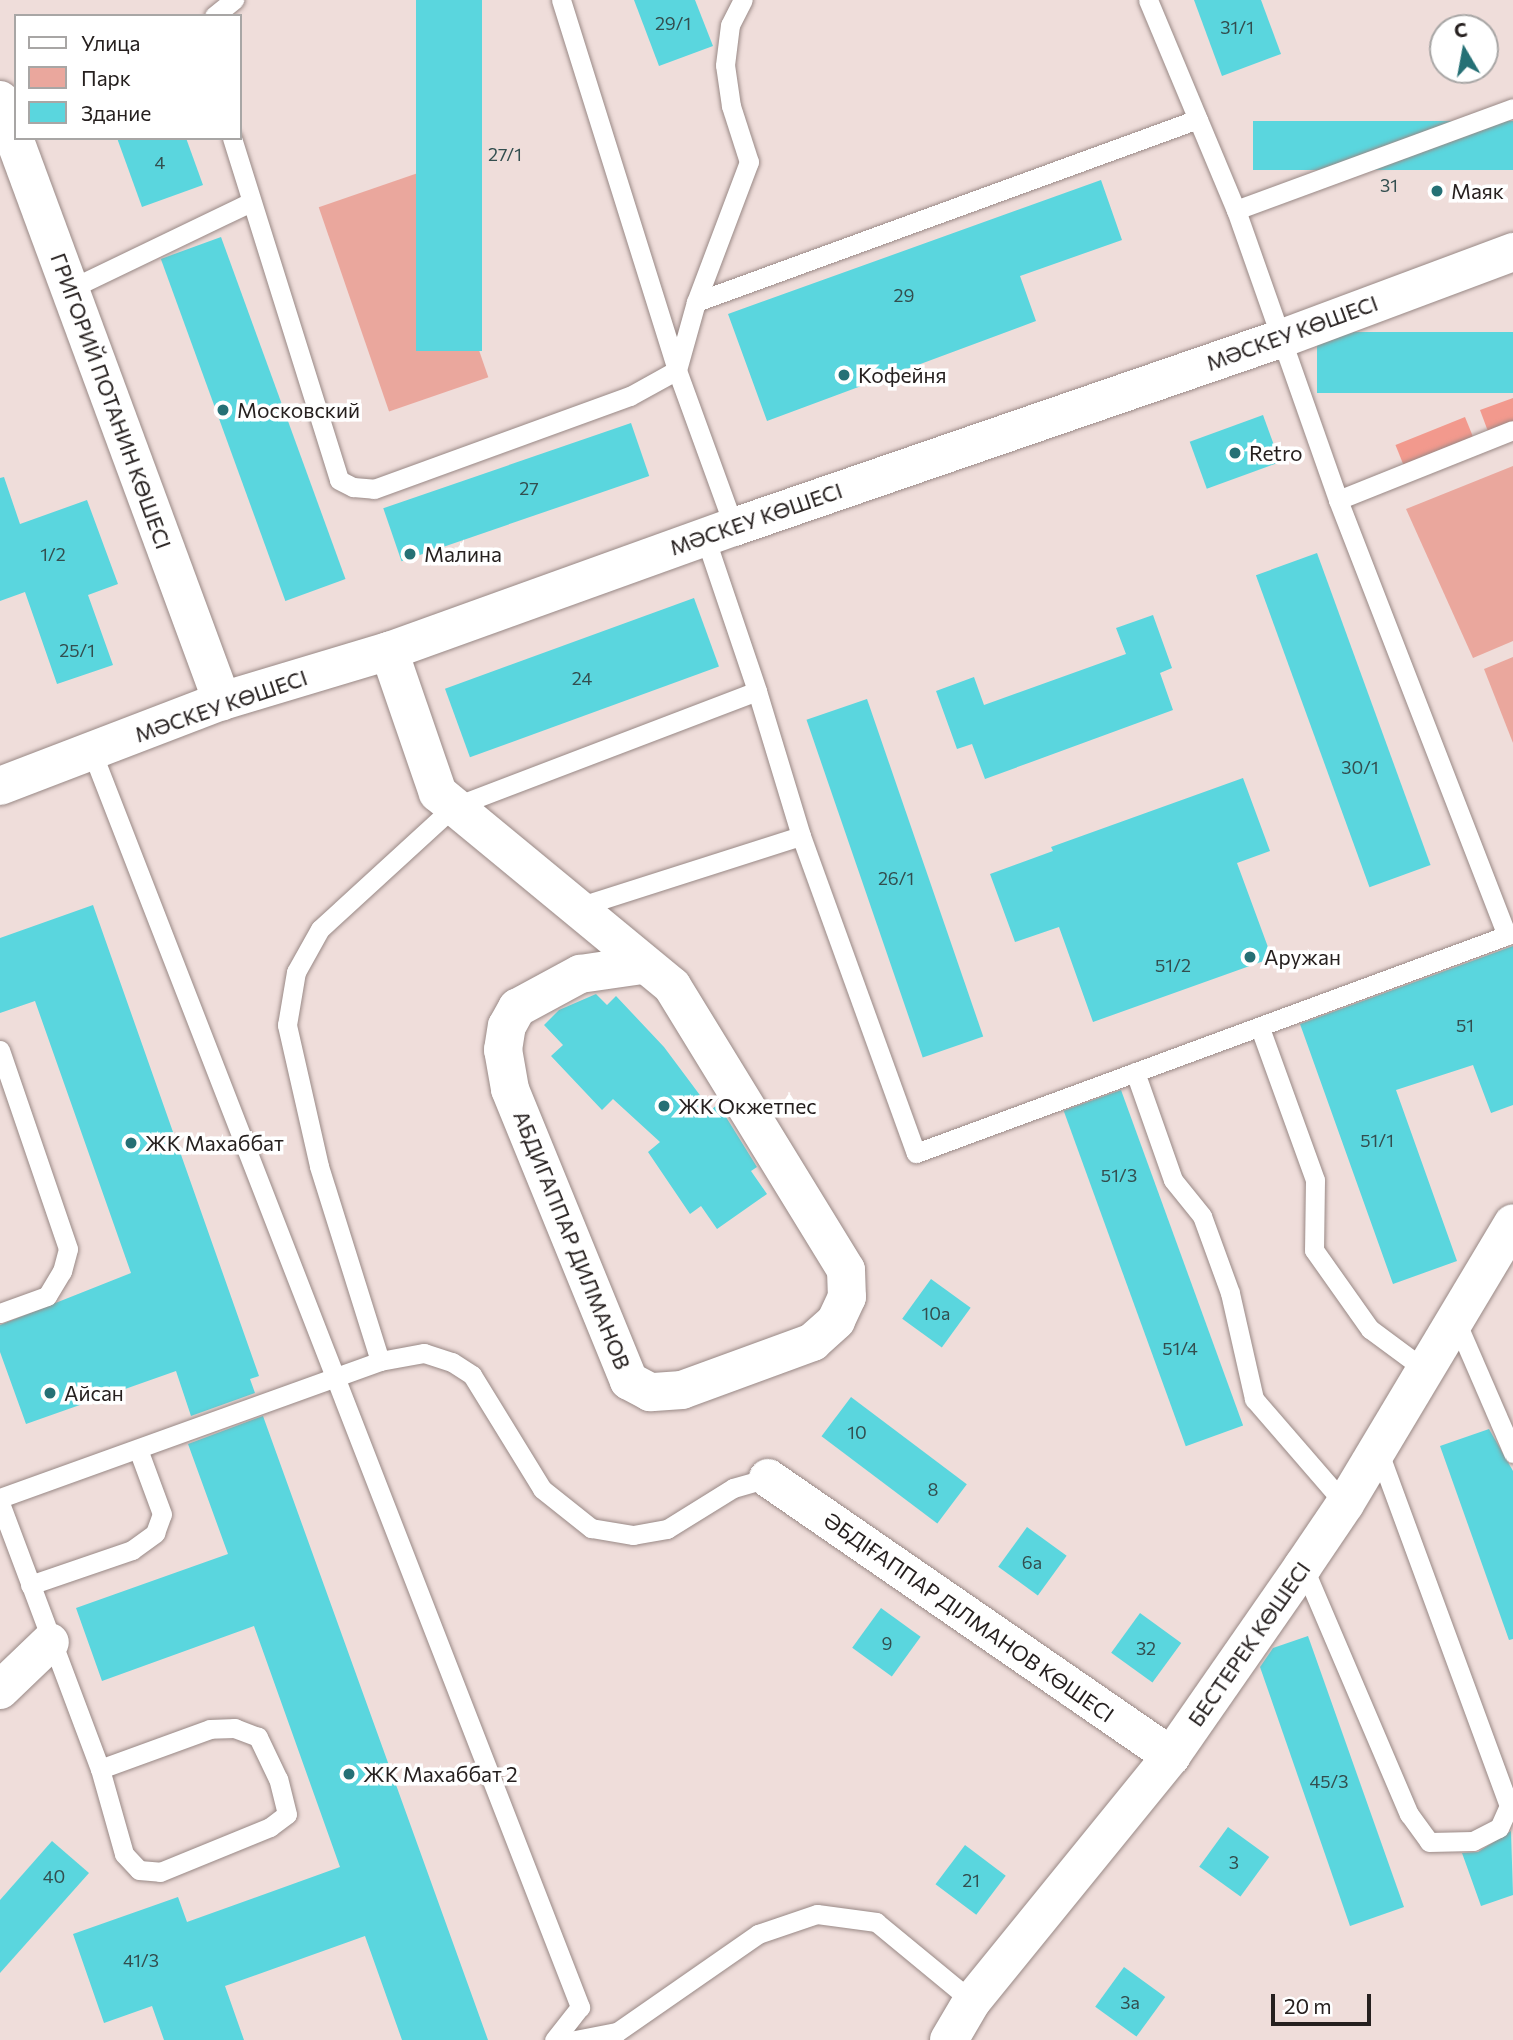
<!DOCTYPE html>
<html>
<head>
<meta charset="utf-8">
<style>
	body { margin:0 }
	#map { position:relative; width:1513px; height:2040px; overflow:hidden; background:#efddda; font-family:Commissioner,sans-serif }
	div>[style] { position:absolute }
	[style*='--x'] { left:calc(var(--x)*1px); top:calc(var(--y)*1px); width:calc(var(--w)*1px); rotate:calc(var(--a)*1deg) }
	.green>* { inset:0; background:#eaa79d; transform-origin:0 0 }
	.forest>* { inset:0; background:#f2998d; transform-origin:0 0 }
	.building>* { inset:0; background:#5ad6de; transform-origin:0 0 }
	.roads { filter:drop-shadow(0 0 2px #998986) drop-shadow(0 0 2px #998986) }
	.service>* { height:19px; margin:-9.5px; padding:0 9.5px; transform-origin:9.5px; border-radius:9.5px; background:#fff }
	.minor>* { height:38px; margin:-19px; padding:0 19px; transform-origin:19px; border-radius:19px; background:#fff }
	.tertiary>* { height:38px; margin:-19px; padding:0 19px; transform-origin:19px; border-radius:19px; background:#fff }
	.dots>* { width:19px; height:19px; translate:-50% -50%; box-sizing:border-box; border:4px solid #fff; border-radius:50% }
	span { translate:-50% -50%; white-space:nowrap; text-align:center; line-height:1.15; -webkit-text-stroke:7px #fff; paint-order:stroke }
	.number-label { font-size:18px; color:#334e4f }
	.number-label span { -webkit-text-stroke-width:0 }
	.poi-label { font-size:21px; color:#26201f }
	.left { translate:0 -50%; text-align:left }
	.street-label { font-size:21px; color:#26201f }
	.legend { position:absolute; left:14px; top:14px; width:228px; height:126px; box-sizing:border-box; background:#fff; border:2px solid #a8a6a5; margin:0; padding:9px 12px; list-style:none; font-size:21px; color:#26201f }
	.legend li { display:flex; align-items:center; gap:14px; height:35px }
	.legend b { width:35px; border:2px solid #a8a6a5 }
	.north { position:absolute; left:1429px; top:14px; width:70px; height:70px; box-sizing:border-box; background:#fff; border:2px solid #a8a6a5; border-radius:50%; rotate:350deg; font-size:19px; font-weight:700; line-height:28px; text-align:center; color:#26201f }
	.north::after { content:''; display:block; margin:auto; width:24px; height:32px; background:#257075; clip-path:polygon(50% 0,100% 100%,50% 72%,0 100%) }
	.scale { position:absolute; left:1271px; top:1994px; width:100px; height:32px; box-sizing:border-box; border:4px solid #26201f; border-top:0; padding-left:9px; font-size:21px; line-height:24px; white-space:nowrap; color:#26201f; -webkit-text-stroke:5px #fff; paint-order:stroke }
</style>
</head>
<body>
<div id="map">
	<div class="green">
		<i style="left:418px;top:173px;width:216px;height:105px;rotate:71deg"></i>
		<i style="clip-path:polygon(1513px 466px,1513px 641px,1473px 658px,1406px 509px)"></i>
		<i style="clip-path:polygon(1513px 657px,1513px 743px,1484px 669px)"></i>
	</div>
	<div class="forest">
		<i style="clip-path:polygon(1513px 398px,1513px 425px,1489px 434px,1480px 410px)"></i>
		<i style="left:1465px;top:417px;width:24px;height:75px;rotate:68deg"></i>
	</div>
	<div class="building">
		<i style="left:416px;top:0;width:66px;height:351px"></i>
		<i style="clip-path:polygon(634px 0,695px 0,713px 46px,659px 66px)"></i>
		<i style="clip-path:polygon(1194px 0,1261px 0,1281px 54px,1222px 76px)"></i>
		<i style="left:1513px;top:121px;width:49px;height:260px;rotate:90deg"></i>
		<i style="clip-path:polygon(117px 138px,186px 138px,203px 185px,142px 207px)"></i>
		<i style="clip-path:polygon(1101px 180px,1122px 240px,1020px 276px,1036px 321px,767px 421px,728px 314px)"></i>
		<i style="left:221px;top:237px;width:364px;height:64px;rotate:70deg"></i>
		<i style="left:1513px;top:332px;width:61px;height:196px;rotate:90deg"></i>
		<i style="left:1263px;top:415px;width:50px;height:78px;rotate:70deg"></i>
		<i style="left:631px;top:423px;width:56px;height:262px;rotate:71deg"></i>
		<i style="clip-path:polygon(4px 477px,20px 524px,87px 500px,118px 584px,88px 595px,113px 665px,57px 684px,25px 592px,0 601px,0 478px)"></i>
		<i style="left:1317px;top:553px;width:332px;height:65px;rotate:70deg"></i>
		<i style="left:694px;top:598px;width:73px;height:265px;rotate:70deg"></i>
		<i style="clip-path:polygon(1153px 615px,1172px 668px,1160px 673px,1173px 710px,985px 779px,972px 744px,957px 749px,936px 691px,974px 677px,984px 705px,1126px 654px,1116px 628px)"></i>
		<i style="left:867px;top:699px;width:357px;height:64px;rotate:71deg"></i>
		<i style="clip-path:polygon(1243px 778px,1270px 851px,1237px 863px,1272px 958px,1093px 1022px,1059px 927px,1015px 942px,990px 874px,1053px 851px,1051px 847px)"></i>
		<i style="clip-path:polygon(93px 905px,259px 1376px,250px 1379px,255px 1393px,191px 1416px,176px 1371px,26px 1424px,0 1352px,0 1325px,131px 1273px,35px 1001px,0 1013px,0 938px)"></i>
		<i style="clip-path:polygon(1513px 946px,1513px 1105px,1491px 1113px,1473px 1065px,1396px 1090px,1457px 1261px,1393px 1284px,1300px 1024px)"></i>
		<i style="clip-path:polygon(596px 994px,607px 1005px,616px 996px,664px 1047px,711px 1110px,718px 1104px,757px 1167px,751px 1171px,767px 1194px,717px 1229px,701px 1206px,690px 1214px,648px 1152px,660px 1142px,613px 1099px,602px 1110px,551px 1056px,563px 1045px,544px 1025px,559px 1010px)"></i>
		<i style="left:1121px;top:1090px;width:357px;height:61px;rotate:70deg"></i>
		<i style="left:931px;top:1279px;width:49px;height:49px;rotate:36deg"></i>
		<i style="left:851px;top:1397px;width:145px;height:49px;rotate:37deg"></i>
		<i style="clip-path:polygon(263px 1416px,488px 2040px,402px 2040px,365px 1936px,225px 1986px,244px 2040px,164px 2040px,152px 2006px,104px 2023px,73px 1934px,178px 1897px,187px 1922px,340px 1867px,254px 1626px,102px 1681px,76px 1608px,228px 1554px,188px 1444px)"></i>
		<i style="clip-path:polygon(1489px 1429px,1513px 1471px,1513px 1639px,1509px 1640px,1440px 1446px)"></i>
		<i style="left:1027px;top:1527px;width:49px;height:49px;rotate:36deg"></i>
		<i style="left:881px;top:1608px;width:49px;height:49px;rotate:36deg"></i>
		<i style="left:1140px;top:1613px;width:51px;height:49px;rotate:36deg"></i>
		<i style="clip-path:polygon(1308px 1636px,1404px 1907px,1350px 1926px,1260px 1667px,1273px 1648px)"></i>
		<i style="left:1228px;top:1827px;width:51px;height:49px;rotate:36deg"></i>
		<i style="clip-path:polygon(1511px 1831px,1513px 1895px,1481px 1906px,1462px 1853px,1478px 1852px)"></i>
		<i style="clip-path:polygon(52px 1841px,89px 1873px,0 1973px,0 1900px)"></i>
		<i style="left:965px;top:1845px;width:51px;height:49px;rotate:37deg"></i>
		<i style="left:1124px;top:1967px;width:51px;height:49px;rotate:36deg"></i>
	</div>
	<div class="roads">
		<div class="service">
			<i style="--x:1148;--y:0;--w:228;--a:67.3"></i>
			<i style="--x:1236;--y:210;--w:307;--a:70.6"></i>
			<i style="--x:1338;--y:500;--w:467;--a:68.8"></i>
			<i style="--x:214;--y:16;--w:26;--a:-39"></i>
			<i style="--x:232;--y:138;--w:358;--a:72.6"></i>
			<i style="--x:339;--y:480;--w:16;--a:27"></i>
			<i style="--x:353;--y:487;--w:21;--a:5"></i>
			<i style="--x:374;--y:489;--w:272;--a:-20"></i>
			<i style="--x:630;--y:396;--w:54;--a:-29"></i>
			<i style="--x:677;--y:370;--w:388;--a:-107.4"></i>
			<i style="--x:1236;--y:210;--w:295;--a:-20.2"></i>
			<i style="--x:70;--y:289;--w:201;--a:-25.7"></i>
			<i style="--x:696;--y:302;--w:150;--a:-69.3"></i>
			<i style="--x:749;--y:162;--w:59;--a:-107.8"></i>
			<i style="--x:731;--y:106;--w:41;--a:-98.3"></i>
			<i style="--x:725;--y:65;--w:40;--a:-82.9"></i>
			<i style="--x:730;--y:25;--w:28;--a:-63"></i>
			<i style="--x:1338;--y:500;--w:188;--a:-21.8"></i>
			<i style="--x:734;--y:527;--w:167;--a:-110"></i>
			<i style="--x:677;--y:370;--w:71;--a:-74.4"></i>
			<i style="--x:696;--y:302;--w:534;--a:-20.03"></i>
			<i style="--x:705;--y:537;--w:163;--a:71.3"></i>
			<i style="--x:92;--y:752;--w:1347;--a:68.75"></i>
			<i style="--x:580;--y:2007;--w:42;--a:128.2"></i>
			<i style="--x:575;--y:908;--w:237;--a:-17.7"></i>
			<i style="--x:1260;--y:1028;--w:162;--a:70.1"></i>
			<i style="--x:1315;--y:1180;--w:70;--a:90.8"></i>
			<i style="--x:1314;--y:1250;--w:97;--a:54.7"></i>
			<i style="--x:1370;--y:1329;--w:67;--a:36.5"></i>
			<i style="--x:0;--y:1050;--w:210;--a:71.1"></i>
			<i style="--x:68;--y:1249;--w:23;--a:105"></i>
			<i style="--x:62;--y:1271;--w:29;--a:121"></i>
			<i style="--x:47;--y:1296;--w:50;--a:160.1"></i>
			<i style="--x:1135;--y:1072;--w:114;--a:70.6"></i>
			<i style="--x:1173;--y:1180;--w:46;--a:51.1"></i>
			<i style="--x:1202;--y:1216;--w:82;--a:70"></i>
			<i style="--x:1230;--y:1293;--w:109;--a:77.2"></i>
			<i style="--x:1254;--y:1399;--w:139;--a:49.1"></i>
			<i style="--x:1456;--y:1321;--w:144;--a:66.6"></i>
			<i style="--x:380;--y:1361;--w:204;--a:-107.4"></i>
			<i style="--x:319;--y:1166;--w:145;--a:-102.8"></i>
			<i style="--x:287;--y:1025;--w:54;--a:-80.4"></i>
			<i style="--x:296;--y:972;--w:49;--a:-60.8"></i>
			<i style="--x:320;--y:929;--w:180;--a:-42.5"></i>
			<i style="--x:453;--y:807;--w:325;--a:-20.9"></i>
			<i style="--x:757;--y:691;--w:152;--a:73.1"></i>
			<i style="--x:801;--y:836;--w:337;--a:70.1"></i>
			<i style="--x:916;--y:1153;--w:636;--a:-20.23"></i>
			<i style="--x:0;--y:1498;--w:404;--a:-19.8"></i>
			<i style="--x:380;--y:1361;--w:45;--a:-10.3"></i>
			<i style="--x:424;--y:1353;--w:29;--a:18"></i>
			<i style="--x:452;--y:1362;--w:24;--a:33"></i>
			<i style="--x:472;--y:1375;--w:134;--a:58.4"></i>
			<i style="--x:542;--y:1489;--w:63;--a:38.5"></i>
			<i style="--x:591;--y:1528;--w:43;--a:9.5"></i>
			<i style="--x:633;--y:1535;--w:35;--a:-10"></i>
			<i style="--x:667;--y:1529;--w:78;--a:-31.8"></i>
			<i style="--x:733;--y:1488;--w:36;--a:-16"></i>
			<i style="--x:0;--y:1503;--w:284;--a:69.4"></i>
			<i style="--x:100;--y:1769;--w:88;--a:74.2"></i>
			<i style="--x:124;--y:1854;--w:22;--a:47"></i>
			<i style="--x:139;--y:1870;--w:21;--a:5"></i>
			<i style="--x:160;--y:1872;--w:119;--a:-22.2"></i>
			<i style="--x:270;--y:1827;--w:21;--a:-37"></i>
			<i style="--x:287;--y:1814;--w:36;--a:-104"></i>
			<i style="--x:278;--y:1779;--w:47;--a:-115.5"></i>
			<i style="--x:258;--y:1737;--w:25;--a:-159"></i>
			<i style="--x:235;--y:1728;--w:25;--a:178"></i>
			<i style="--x:210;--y:1729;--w:117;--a:160"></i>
			<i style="--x:1303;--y:1566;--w:270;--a:66.9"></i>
			<i style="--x:1409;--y:1814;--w:34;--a:54"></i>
			<i style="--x:1429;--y:1842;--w:44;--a:-1.3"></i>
			<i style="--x:1473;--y:1841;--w:29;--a:-27"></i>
			<i style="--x:1499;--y:1828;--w:24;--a:-66"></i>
			<i style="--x:1509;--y:1806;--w:380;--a:-110.2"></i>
			<i style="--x:30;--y:1585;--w:108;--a:-18.9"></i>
			<i style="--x:132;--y:1550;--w:29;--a:-36"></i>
			<i style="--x:155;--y:1533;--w:20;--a:-70"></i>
			<i style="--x:162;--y:1514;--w:69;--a:-110.3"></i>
			<i style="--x:575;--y:2040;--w:43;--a:-10.8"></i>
			<i style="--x:617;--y:2032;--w:172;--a:-34.8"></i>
			<i style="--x:758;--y:1934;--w:62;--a:-18.7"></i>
			<i style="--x:817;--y:1914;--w:60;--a:7.7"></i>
			<i style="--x:876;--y:1922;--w:124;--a:39.5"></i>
		</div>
		<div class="minor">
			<i style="--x:389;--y:651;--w:150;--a:71"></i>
			<i style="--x:438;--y:793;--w:303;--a:39.5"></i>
			<i style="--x:672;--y:986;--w:333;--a:58.5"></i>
			<i style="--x:846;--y:1270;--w:27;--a:88"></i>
			<i style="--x:847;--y:1297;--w:26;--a:115"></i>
			<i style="--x:836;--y:1321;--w:31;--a:138"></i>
			<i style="--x:813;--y:1342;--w:140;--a:159.9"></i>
			<i style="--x:682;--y:1390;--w:32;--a:176"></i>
			<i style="--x:650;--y:1392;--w:24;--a:-152"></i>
			<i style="--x:629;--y:1381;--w:315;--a:-112.2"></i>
			<i style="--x:510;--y:1089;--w:40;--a:-100"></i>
			<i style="--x:503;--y:1050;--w:24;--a:-81"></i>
			<i style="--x:507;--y:1026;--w:21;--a:-61"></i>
			<i style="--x:517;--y:1008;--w:72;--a:-28.4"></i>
			<i style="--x:580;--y:974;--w:63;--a:-8.3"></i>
			<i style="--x:768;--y:1478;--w:490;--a:34.6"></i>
			<i style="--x:0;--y:1690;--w:69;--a:-43.8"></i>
			<i style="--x:949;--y:2040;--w:45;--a:-59.5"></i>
			<i style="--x:972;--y:2001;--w:316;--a:-50.9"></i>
			<i style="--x:1171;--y:1756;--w:231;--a:-55.2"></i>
			<i style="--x:1303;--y:1566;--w:75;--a:-55.9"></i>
			<i style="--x:1345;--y:1504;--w:327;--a:-59.1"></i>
		</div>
		<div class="tertiary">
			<i style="--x:0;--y:100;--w:641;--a:69.73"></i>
			<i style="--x:0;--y:786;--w:238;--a:-21"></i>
			<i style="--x:222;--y:701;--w:174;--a:-16.7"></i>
			<i style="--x:389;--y:651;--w:367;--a:-19.8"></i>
			<i style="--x:734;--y:527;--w:581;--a:-19"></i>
			<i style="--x:1283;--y:338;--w:246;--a:-20.5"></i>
		</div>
	</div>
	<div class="dots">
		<i style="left:1437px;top:191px;background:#257075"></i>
		<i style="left:844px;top:375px;background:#257075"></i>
		<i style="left:223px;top:410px;background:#257075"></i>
		<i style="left:1235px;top:453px;background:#257075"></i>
		<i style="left:410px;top:554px;background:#257075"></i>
		<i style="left:1250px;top:957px;background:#257075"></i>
		<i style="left:664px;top:1106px;background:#257075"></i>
		<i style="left:131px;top:1143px;background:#257075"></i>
		<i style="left:50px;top:1393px;background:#257075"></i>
		<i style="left:349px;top:1774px;background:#257075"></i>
	</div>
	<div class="number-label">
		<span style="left:673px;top:23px">29/1</span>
		<span style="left:1237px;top:27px">31/1</span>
		<span style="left:505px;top:154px">27/1</span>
		<span style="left:160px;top:162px">4</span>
		<span style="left:1389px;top:185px">31</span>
		<span style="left:904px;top:295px">29</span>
		<span style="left:529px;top:488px">27</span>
		<span style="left:53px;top:554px">1/2</span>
		<span style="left:77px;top:650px">25/1</span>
		<span style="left:582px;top:678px">24</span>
		<span style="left:1360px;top:767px">30/1</span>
		<span style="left:896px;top:878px">26/1</span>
		<span style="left:1173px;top:965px">51/2</span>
		<span style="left:1465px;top:1025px">51</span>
		<span style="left:1377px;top:1140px">51/1</span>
		<span style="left:1119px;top:1175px">51/3</span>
		<span style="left:936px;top:1313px">10а</span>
		<span style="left:1180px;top:1348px">51/4</span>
		<span style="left:857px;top:1432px">10</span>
		<span style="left:933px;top:1489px">8</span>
		<span style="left:1032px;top:1562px">6а</span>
		<span style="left:887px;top:1643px">9</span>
		<span style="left:1146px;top:1648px">32</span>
		<span style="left:1329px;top:1781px">45/3</span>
		<span style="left:1234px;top:1862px">3</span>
		<span style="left:54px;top:1876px">40</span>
		<span style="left:971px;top:1880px">21</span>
		<span style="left:141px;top:1960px">41/3</span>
		<span style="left:1130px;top:2002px">3а</span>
	</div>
	<div class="poi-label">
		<span class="left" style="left:1451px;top:191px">Маяк</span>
		<span class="left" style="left:858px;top:375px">Кофейня</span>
		<span class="left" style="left:237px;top:410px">Московский</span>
		<span class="left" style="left:1249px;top:453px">Retro</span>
		<span class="left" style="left:424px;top:554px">Малина</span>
		<span class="left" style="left:1264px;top:957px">Аружан</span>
		<span class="left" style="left:678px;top:1106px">ЖК Окжетпес</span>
		<span class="left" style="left:145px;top:1143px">ЖК Махаббат</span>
		<span class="left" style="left:64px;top:1393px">Айсан</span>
		<span class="left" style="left:363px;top:1774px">ЖК Махаббат 2</span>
	</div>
	<div class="street-label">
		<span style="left:1292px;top:333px;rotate:-20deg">МӘСКЕУ КӨШЕСІ</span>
		<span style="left:111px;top:401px;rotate:70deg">ГРИГОРИЙ ПОТАНИН КӨШЕСІ</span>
		<span style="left:756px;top:519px;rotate:-19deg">МӘСКЕУ КӨШЕСІ</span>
		<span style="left:221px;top:706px;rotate:-19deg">МӘСКЕУ КӨШЕСІ</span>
		<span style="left:572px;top:1240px;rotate:68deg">АБДИГАППАР ДИЛМАНОВ</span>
		<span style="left:969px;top:1617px;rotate:35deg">ӘБДІҒАППАР ДІЛМАНОВ КӨШЕСІ</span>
		<span style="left:1249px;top:1644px;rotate:-55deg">БЕСТЕРЕК КӨШЕСІ</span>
	</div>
	<ul class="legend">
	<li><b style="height:9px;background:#fff"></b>Улица</li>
	<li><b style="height:19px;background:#eaa79d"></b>Парк</li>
	<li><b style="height:19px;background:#5ad6de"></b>Здание</li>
	</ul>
	<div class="north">С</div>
	<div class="scale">20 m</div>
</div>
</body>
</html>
